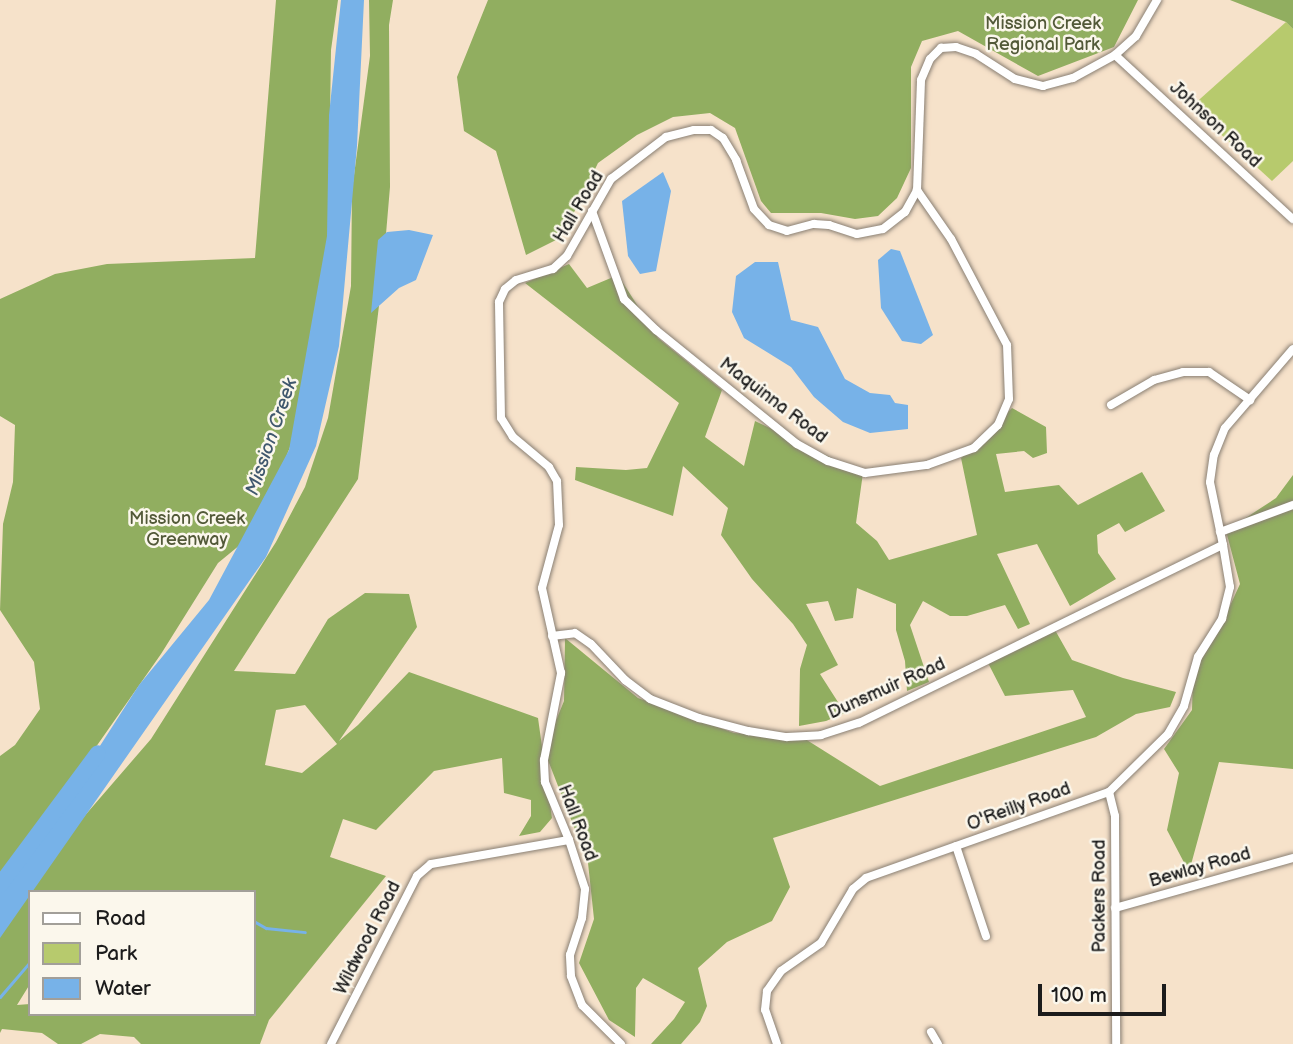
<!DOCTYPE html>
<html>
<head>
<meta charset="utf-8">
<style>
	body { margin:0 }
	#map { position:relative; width:1293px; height:1044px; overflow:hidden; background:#f6e2ca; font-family:"Balsamiq Sans",sans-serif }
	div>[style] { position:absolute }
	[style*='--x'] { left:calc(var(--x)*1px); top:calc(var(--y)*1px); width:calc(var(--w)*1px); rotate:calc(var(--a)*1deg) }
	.green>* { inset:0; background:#b7ca6d }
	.forest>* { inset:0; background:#91ae60 }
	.water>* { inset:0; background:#77b2e8 }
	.stream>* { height:2.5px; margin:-1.25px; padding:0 1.25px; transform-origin:1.25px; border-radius:1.25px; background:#77b2e8 }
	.river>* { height:16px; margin:-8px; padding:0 8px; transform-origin:8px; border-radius:8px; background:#77b2e8 }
	.roads { filter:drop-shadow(0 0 2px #897f73) drop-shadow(0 0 2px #897f73) }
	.street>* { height:8px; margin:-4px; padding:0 4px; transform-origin:4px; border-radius:4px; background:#fff }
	span { translate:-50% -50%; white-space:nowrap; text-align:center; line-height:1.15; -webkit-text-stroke:5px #fbf7ec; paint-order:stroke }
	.park-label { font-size:18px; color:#525938 }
	.street-label { font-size:18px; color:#1c1c1c }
	.water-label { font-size:19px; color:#40586e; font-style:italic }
	.legend { position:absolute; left:28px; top:890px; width:228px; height:126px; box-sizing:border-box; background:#fbf7ec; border:2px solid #a29f99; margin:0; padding:9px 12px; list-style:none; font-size:21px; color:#1c1c1c }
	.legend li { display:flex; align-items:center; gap:14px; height:35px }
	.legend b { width:35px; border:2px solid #a29f99 }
	.scale { position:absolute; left:1038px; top:984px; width:128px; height:32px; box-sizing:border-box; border:4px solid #1c1c1c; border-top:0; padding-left:9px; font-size:21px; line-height:24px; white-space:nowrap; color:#1c1c1c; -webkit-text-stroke:5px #fbf7ec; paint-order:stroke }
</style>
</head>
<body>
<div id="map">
	<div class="green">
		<i style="clip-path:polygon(1286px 22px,1293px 29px,1293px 161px,1272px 181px,1191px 107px)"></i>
	</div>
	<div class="forest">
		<i style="clip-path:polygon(276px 0,338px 0,331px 50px,327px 317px,312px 391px,257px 531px,218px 563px,161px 654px,0 884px,0 756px,15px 745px,40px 709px,34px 662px,0 610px,3px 524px,13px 482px,15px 425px,0 416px,0 299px,55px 274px,107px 264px,255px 258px)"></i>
		<i style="clip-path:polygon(evenodd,369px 0,393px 0,389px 25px,390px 187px,382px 281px,358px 479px,234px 671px,295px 674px,328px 619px,365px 593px,409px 594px,417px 627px,339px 741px,358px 725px,409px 672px,538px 718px,552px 818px,540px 832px,519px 836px,531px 816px,531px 800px,504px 793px,502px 758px,434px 771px,376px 830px,343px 819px,330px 857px,386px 876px,269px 1020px,260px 1044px,141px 1044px,134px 1037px,100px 1034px,81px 1044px,58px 1044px,42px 1033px,2px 1029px,0 1033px,0 933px,56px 849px,151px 739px,276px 542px,305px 487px,328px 418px,351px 286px,352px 190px,370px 56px,369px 0,305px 705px,337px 744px,302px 773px,265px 765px,276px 710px,305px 705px,369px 0,30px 892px,254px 892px,254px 1014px,30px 1014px,30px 1004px,17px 1005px,30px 984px,30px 892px)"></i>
		<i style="clip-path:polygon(488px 0,1138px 0,1114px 47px,1038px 76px,958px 31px,922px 41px,911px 67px,911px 168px,897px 198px,878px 216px,855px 219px,821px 213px,771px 213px,761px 201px,735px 128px,710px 113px,673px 117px,637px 135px,598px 163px,562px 237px,526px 255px,496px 151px,464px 131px,457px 77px)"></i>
		<i style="clip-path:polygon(1230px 0,1293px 0,1293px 29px,1286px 22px)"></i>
		<i style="clip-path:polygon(569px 264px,587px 288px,618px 275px,658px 338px,722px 390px,705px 437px,744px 466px,755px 421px,863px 473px,856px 523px,877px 541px,889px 560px,977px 535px,961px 458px,1012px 408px,1046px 427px,1047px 453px,1033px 458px,1024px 451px,996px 454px,1005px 492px,1059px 485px,1078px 505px,1142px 472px,1165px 511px,1125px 532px,1119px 523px,1097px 535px,1098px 553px,1116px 579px,1070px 606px,1037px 544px,997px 554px,1030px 624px,1018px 629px,1005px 605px,967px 616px,950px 616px,923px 601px,910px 625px,929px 682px,907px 691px,905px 661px,896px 630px,896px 604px,857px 588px,853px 618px,835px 621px,828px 601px,806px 604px,838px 665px,820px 674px,845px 713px,826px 721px,799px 726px,800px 669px,807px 645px,793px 624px,752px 579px,721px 535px,728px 508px,683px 466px,673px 516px,575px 480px,576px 467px,626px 470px,647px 468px,679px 403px,525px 283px)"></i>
		<i style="clip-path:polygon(1293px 475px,1293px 769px,1219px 762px,1189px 872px,1167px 830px,1179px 773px,1164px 749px,1192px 710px,1193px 673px,1216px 636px,1240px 584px,1226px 531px,1276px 498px)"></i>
		<i style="clip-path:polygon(1055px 630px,1072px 660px,1123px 678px,1176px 692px,1170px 707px,1136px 714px,1096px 737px,773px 838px,790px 887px,772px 921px,727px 942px,698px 968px,707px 1006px,700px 1022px,681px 1044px,651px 1044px,674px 1019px,685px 1002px,643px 978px,636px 988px,635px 1037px,609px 1020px,579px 963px,594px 919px,588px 863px,544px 750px,564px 701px,565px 638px,638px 698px,734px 733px,802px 737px,880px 786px,1086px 717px,1073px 690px,1005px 696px,988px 663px)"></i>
	</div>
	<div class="water">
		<i style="clip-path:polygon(341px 0,364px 0,357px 146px,339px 346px,316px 446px,266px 557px,0 938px,0 889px,55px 816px,139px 685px,209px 600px,289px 450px,327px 236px,329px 115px)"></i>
		<i style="clip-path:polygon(663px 172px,671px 191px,656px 271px,640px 274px,628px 256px,622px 201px)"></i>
		<i style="clip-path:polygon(409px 230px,433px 235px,416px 280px,399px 288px,371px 313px,378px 240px,387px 232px)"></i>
		<i style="clip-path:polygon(891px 249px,900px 251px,933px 335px,921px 344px,902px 341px,881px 308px,878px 260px)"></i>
		<i style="clip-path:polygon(755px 262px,778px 262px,791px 320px,818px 327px,845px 379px,870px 393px,890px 395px,895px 403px,908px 405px,908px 429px,870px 433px,843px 422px,814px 397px,791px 367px,744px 338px,732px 312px,736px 276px)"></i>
	</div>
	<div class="stream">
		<i style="--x:254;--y:921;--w:14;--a:30"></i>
		<i style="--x:266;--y:928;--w:39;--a:6"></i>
		<i style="--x:0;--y:997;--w:46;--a:-49.4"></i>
	</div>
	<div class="river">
		<i style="--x:0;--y:885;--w:164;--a:-53.4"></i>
	</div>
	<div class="roads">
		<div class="street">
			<i style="--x:1115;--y:55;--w:242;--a:42.7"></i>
			<i style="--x:592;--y:211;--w:94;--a:70"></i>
			<i style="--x:624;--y:299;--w:45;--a:44.1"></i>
			<i style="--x:656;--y:330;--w:181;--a:39"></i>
			<i style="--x:797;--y:444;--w:35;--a:29"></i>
			<i style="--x:828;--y:461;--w:39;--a:18"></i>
			<i style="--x:865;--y:473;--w:63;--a:-7.4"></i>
			<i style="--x:927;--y:465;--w:50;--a:-19.9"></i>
			<i style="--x:974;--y:448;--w:33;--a:-44"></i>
			<i style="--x:998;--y:425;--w:28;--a:-67"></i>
			<i style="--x:1009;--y:399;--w:54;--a:-92.1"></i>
			<i style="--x:1007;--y:345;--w:120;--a:-117.8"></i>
			<i style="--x:951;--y:239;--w:60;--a:-124.8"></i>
			<i style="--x:1111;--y:405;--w:50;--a:-30.2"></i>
			<i style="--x:1154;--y:380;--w:30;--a:-15"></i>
			<i style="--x:1183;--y:372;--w:26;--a:0"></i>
			<i style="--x:1209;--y:372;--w:50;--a:34.3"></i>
			<i style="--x:1220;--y:532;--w:78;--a:-20.3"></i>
			<i style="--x:552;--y:636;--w:23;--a:-7"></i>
			<i style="--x:575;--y:633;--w:19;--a:35"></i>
			<i style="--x:591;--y:644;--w:50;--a:46.6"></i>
			<i style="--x:625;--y:680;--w:31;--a:37"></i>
			<i style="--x:650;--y:699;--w:53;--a:21.2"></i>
			<i style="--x:699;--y:718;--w:51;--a:14.9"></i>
			<i style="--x:748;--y:731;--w:39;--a:9"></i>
			<i style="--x:787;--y:737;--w:34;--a:-3"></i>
			<i style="--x:821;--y:735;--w:40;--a:-18"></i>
			<i style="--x:859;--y:723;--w:405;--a:-26.1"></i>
			<i style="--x:1223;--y:545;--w:64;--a:-101.7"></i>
			<i style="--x:1210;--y:482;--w:27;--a:-82"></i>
			<i style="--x:1214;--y:455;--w:29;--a:-68"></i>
			<i style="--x:1225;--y:428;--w:104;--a:-49.3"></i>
			<i style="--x:1109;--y:792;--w:25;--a:76"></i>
			<i style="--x:1115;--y:816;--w:228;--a:89.7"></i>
			<i style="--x:956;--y:846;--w:95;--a:71.6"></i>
			<i style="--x:1115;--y:908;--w:185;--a:-15.7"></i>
			<i style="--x:931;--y:1032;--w:14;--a:60"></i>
			<i style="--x:331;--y:1044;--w:189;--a:-62.9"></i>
			<i style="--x:417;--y:876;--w:18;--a:-41"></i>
			<i style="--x:431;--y:864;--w:140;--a:-9.9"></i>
			<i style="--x:621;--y:1044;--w:55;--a:-135"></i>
			<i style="--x:582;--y:1005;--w:31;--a:-111"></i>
			<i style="--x:571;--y:976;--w:21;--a:-93"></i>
			<i style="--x:570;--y:955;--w:39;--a:-72"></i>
			<i style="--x:582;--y:918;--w:29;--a:-84"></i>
			<i style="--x:585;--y:889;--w:52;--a:-108.1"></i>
			<i style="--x:569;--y:840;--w:63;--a:-112.5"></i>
			<i style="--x:545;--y:782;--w:22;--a:-93"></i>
			<i style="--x:544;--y:760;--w:89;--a:-78.9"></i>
			<i style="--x:561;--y:673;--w:87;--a:-102.6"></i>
			<i style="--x:542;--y:588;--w:65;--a:-74.9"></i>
			<i style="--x:559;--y:525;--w:44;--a:-92.6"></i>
			<i style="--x:557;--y:481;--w:16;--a:-120"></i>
			<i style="--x:549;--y:467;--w:47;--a:-140.2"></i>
			<i style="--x:513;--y:437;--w:22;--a:-122"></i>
			<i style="--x:501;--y:418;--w:116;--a:-91"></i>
			<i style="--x:499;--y:302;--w:14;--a:-65"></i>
			<i style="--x:505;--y:289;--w:14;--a:-39"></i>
			<i style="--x:516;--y:280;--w:39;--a:-17"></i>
			<i style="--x:553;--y:269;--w:19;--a:-43"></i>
			<i style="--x:567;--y:256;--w:89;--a:-60.3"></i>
			<i style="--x:611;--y:179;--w:69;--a:-37.4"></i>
			<i style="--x:666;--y:137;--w:29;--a:-14"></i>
			<i style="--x:694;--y:130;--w:17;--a:0"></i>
			<i style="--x:711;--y:130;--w:14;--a:34"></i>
			<i style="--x:723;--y:138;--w:26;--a:59"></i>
			<i style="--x:736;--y:160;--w:52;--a:69.8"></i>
			<i style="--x:754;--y:209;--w:22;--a:47"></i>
			<i style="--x:769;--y:225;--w:19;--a:18"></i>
			<i style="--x:787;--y:231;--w:28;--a:-15"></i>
			<i style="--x:814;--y:224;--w:15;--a:4"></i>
			<i style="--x:829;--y:225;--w:29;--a:18"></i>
			<i style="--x:857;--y:234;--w:26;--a:-11"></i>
			<i style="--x:883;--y:229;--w:28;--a:-38"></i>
			<i style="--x:905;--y:212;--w:25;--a:-61"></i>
			<i style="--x:917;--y:190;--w:110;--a:-87.9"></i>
			<i style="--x:921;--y:80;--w:23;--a:-67"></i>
			<i style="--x:930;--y:59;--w:16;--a:-45"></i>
			<i style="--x:941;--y:48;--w:15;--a:-4"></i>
			<i style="--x:956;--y:47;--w:21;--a:19"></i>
			<i style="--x:976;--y:54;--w:46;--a:32.7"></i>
			<i style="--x:1015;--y:79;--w:29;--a:14"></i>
			<i style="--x:1043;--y:86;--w:31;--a:-15"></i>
			<i style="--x:1073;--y:78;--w:48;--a:-28.7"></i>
			<i style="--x:1115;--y:55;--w:28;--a:-42"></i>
			<i style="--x:1136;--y:36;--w:42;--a:-59.7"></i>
			<i style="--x:777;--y:1044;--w:36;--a:-109"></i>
			<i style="--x:765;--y:1010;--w:19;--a:-84"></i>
			<i style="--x:767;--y:991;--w:24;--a:-55"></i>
			<i style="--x:781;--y:971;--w:49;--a:-35"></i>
			<i style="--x:821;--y:943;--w:63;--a:-59.3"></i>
			<i style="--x:853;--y:889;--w:17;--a:-40"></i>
			<i style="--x:866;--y:878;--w:258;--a:-19.5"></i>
			<i style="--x:1109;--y:792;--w:83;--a:-44.5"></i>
			<i style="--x:1168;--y:734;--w:32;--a:-60"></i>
			<i style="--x:1184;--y:706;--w:51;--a:-74.1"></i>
			<i style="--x:1198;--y:657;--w:45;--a:-57.7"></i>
			<i style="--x:1222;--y:619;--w:33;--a:-76"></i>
			<i style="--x:1230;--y:587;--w:43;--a:-99.5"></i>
		</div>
	</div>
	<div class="park-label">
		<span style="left:1043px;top:35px">Mission Creek<br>Regional Park</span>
		<span style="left:187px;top:530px">Mission Creek<br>Greenway</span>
	</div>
	<div class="street-label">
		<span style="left:1215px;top:125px;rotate:43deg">Johnson Road</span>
		<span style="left:579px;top:207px;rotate:-59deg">Hall Road</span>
		<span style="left:773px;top:401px;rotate:37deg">Maquinna Road</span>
		<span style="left:887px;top:689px;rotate:-24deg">Dunsmuir Road</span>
		<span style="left:1019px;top:807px;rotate:-20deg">O'Reilly Road</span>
		<span style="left:577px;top:823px;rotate:69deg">Hall Road</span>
		<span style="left:1200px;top:868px;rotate:-16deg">Bewlay Road</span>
		<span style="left:1100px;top:896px;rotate:-90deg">Packers Road</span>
		<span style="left:368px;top:938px;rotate:-63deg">Wildwood Road</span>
	</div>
	<div class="water-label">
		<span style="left:272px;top:437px;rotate:-71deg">Mission Creek</span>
	</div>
	<ul class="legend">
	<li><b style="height:9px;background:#fff"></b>Road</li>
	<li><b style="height:19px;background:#b7ca6d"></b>Park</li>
	<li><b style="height:19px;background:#77b2e8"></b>Water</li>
	</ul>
	<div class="scale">100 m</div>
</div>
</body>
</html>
